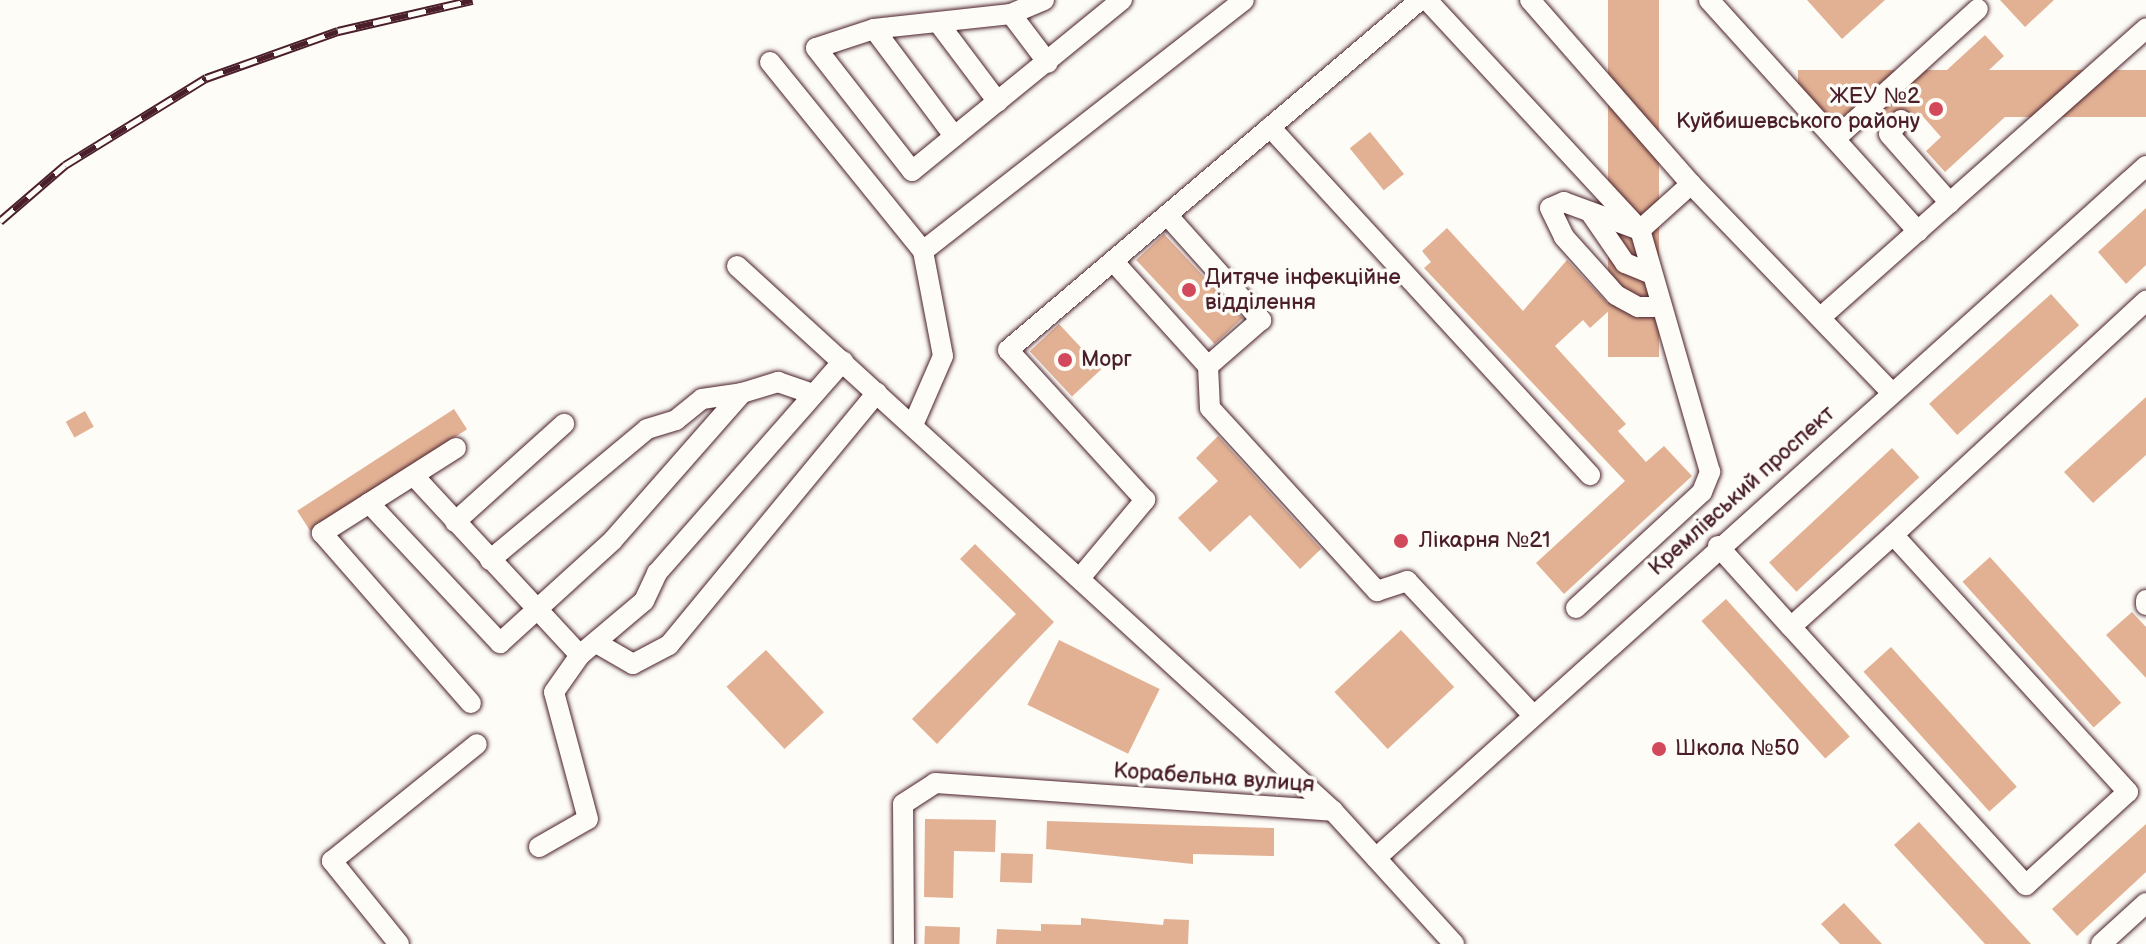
<!DOCTYPE html>
<html>
<head>
<meta charset="utf-8">
<style>
	body { margin:0 }
	#map { position:relative; width:2146px; height:944px; overflow:hidden; background:#fdfcf7; font-family:"Balsamiq Sans",sans-serif }
	div>[style] { position:absolute }
	[style*='--x'] { left:calc(var(--x)*1px); top:calc(var(--y)*1px); width:calc(var(--w)*1px); rotate:calc(var(--a)*1deg) }
	.building>* { inset:0; background:#e2b194; transform-origin:0 0 }
	.roads { filter:drop-shadow(0 0 2px #4a1f2b) drop-shadow(0 0 2px #4a1f2b) }
	.minor>* { height:20px; margin:-10px; padding:0 10px; transform-origin:10px; border-radius:10px; background:#fdfcf7 }
	.rail>* { height:9px; margin-top:-4.5px; transform-origin:0; background:repeating-linear-gradient(90deg,#fdfcf7 0 18px,#4a1f2b 0 36px); box-sizing:border-box; border-block:2px solid #4a1f2b }
	.dots>* { width:22px; height:22px; translate:-50% -50%; box-sizing:border-box; border:4px solid #fdfcf7; border-radius:50% }
	span { translate:-50% -50%; white-space:nowrap; text-align:center; line-height:1.15; -webkit-text-stroke:7px #fdfcf7; paint-order:stroke }
	.poi-label { font-size:22px; color:#4a1f2b }
	.right { translate:-100% -50%; text-align:right }
	.left { translate:0 -50%; text-align:left }
	.street-label { font-size:22px; color:#4a1f2b }
</style>
</head>
<body>
<div id="map">
	<div class="building">
		<i style="left:1608px;top:0;width:51px;height:357px"></i>
		<i style="clip-path:polygon(1807px 0,1885px 0,1842px 39px)"></i>
		<i style="clip-path:polygon(2000px 0,2054px 0,2025px 27px)"></i>
		<i style="clip-path:polygon(1985px 35px,2004px 56px,1975px 83px,2006px 116px,1945px 172px,1926px 151px,1941px 137px,1911px 103px)"></i>
		<i style="left:2146px;top:70px;width:47px;height:348px;rotate:90deg"></i>
		<i style="left:1370px;top:132px;width:54px;height:26px;rotate:51deg"></i>
		<i style="clip-path:polygon(2146px 208px,2146px 265px,2126px 284px,2098px 252px)"></i>
		<i style="clip-path:polygon(1447px 228px,1523px 311px,1567px 260px,1612px 308px,1590px 328px,1583px 320px,1555px 346px,1626px 424px,1618px 431px,1646px 462px,1664px 446px,1692px 476px,1564px 594px,1536px 563px,1625px 481px,1424px 268px,1431px 262px,1422px 251px)"></i>
		<i style="left:1164px;top:234px;width:115px;height:38px;rotate:47deg"></i>
		<i style="left:2051px;top:294px;width:42px;height:164px;rotate:48deg"></i>
		<i style="left:1059px;top:324px;width:62px;height:40px;rotate:47deg"></i>
		<i style="clip-path:polygon(2146px 397px,2146px 455px,2093px 503px,2064px 472px)"></i>
		<i style="left:454px;top:409px;width:24px;height:187px;rotate:57deg"></i>
		<i style="left:85px;top:411px;width:18px;height:22px;rotate:61deg"></i>
		<i style="clip-path:polygon(1218px 436px,1321px 549px,1300px 569px,1250px 515px,1210px 552px,1178px 518px,1218px 481px,1196px 458px)"></i>
		<i style="left:1892px;top:448px;width:40px;height:168px;rotate:47deg"></i>
		<i style="clip-path:polygon(975px 544px,1054px 622px,937px 744px,912px 719px,1016px 614px,960px 559px)"></i>
		<i style="left:1990px;top:557px;width:196px;height:37px;rotate:48deg"></i>
		<i style="left:1726px;top:599px;width:185px;height:33px;rotate:48deg"></i>
		<i style="clip-path:polygon(2132px 612px,2146px 627px,2146px 678px,2106px 635px)"></i>
		<i style="left:1401px;top:630px;width:78px;height:91px;rotate:47deg"></i>
		<i style="left:1059px;top:640px;width:112px;height:72px;rotate:26deg"></i>
		<i style="left:1891px;top:647px;width:188px;height:37px;rotate:48deg"></i>
		<i style="left:766px;top:650px;width:85px;height:54px;rotate:47deg"></i>
		<i style="clip-path:polygon(925px 819px,996px 820px,995px 852px,954px 851px,953px 898px,924px 897px)"></i>
		<i style="clip-path:polygon(1047px 821px,1274px 828px,1274px 856px,1193px 854px,1193px 864px,1046px 849px)"></i>
		<i style="clip-path:polygon(1919px 822px,2031px 944px,1985px 944px,1894px 845px)"></i>
		<i style="clip-path:polygon(2146px 824px,2146px 872px,2077px 936px,2052px 909px)"></i>
		<i style="left:1001px;top:853px;width:32px;height:29px;rotate:2deg"></i>
		<i style="clip-path:polygon(1844px 903px,1882px 944px,1840px 944px,1821px 924px)"></i>
		<i style="clip-path:polygon(1081px 918px,1163px 925px,1164px 919px,1189px 920px,1188px 944px,996px 944px,997px 929px,1041px 931px,1041px 924px,1081px 925px)"></i>
		<i style="left:925px;top:926px;width:35px;height:18px;rotate:2deg"></i>
	</div>
	<div class="roads">
		<div class="minor">
			<i style="--x:1044;--y:0;--w:36;--a:157"></i>
			<i style="--x:1011;--y:14;--w:138;--a:173.8"></i>
			<i style="--x:874;--y:29;--w:61;--a:161.9"></i>
			<i style="--x:816;--y:48;--w:156;--a:52"></i>
			<i style="--x:912;--y:171;--w:271;--a:-39.2"></i>
			<i style="--x:1427;--y:0;--w:313;--a:47.2"></i>
			<i style="--x:1640;--y:230;--w:69;--a:-42"></i>
			<i style="--x:1530;--y:0;--w:244;--a:48.8"></i>
			<i style="--x:1691;--y:184;--w:286;--a:46.1"></i>
			<i style="--x:1709;--y:0;--w:312;--a:47.9"></i>
			<i style="--x:1011;--y:14;--w:61;--a:52.9"></i>
			<i style="--x:940;--y:25;--w:96;--a:53"></i>
			<i style="--x:874;--y:29;--w:134;--a:53.2"></i>
			<i style="--x:770;--y:62;--w:243;--a:51"></i>
			<i style="--x:923;--y:251;--w:407;--a:-38"></i>
			<i style="--x:1901;--y:120;--w:18;--a:131"></i>
			<i style="--x:1889;--y:134;--w:92;--a:48.5"></i>
			<i style="--x:1270;--y:127;--w:473;--a:47.4"></i>
			<i style="--x:1835;--y:139;--w:193;--a:-42.3"></i>
			<i style="--x:1590;--y:212;--w:62;--a:55.5"></i>
			<i style="--x:1625;--y:263;--w:29;--a:22"></i>
			<i style="--x:1168;--y:216;--w:140;--a:48.2"></i>
			<i style="--x:1261;--y:320;--w:70;--a:139"></i>
			<i style="--x:1208;--y:366;--w:42;--a:87.3"></i>
			<i style="--x:1210;--y:408;--w:248;--a:47.6"></i>
			<i style="--x:1377;--y:591;--w:32;--a:-18"></i>
			<i style="--x:1407;--y:581;--w:184;--a:46.8"></i>
			<i style="--x:1113;--y:261;--w:142;--a:47.9"></i>
			<i style="--x:737;--y:266;--w:808;--a:42.44"></i>
			<i style="--x:1333;--y:811;--w:180;--a:47.7"></i>
			<i style="--x:1821;--y:317;--w:435;--a:-41.6"></i>
			<i style="--x:913;--y:425;--w:75;--a:-66.5"></i>
			<i style="--x:943;--y:356;--w:107;--a:-100.8"></i>
			<i style="--x:456;--y:448;--w:159;--a:147.6"></i>
			<i style="--x:322;--y:533;--w:226;--a:48.8"></i>
			<i style="--x:414;--y:476;--w:244;--a:47.2"></i>
			<i style="--x:369;--y:503;--w:192;--a:46.9"></i>
			<i style="--x:500;--y:643;--w:153;--a:-42.3"></i>
			<i style="--x:613;--y:540;--w:196;--a:-48.7"></i>
			<i style="--x:742;--y:393;--w:38;--a:-17"></i>
			<i style="--x:778;--y:382;--w:36;--a:19"></i>
			<i style="--x:455;--y:522;--w:147;--a:-42"></i>
			<i style="--x:1893;--y:535;--w:345;--a:-42.8"></i>
			<i style="--x:1718;--y:546;--w:109;--a:48"></i>
			<i style="--x:1791;--y:627;--w:349;--a:47.7"></i>
			<i style="--x:2026;--y:885;--w:138;--a:-42.4"></i>
			<i style="--x:2128;--y:792;--w:348;--a:-132.4"></i>
			<i style="--x:1893;--y:535;--w:137;--a:138"></i>
			<i style="--x:490;--y:560;--w:204;--a:-39.8"></i>
			<i style="--x:647;--y:429;--w:30;--a:-17"></i>
			<i style="--x:676;--y:420;--w:33;--a:-39"></i>
			<i style="--x:702;--y:399;--w:40;--a:-8.5"></i>
			<i style="--x:1080;--y:578;--w:102;--a:-50.2"></i>
			<i style="--x:1145;--y:500;--w:203;--a:-132.4"></i>
			<i style="--x:1008;--y:350;--w:541;--a:-40.35"></i>
			<i style="--x:2146;--y:600;--w:5;--a:90"></i>
			<i style="--x:1576;--y:608;--w:171;--a:-42.6"></i>
			<i style="--x:1702;--y:492;--w:22;--a:-68"></i>
			<i style="--x:1710;--y:472;--w:252;--a:-106.1"></i>
			<i style="--x:1640;--y:230;--w:81;--a:-159.8"></i>
			<i style="--x:1564;--y:202;--w:15;--a:157"></i>
			<i style="--x:1550;--y:208;--w:32;--a:64"></i>
			<i style="--x:1564;--y:237;--w:78;--a:48.1"></i>
			<i style="--x:1616;--y:295;--w:25;--a:29"></i>
			<i style="--x:1638;--y:307;--w:23;--a:0"></i>
			<i style="--x:600;--y:645;--w:38;--a:30"></i>
			<i style="--x:633;--y:664;--w:41;--a:-27.8"></i>
			<i style="--x:669;--y:645;--w:327;--a:-50.5"></i>
			<i style="--x:539;--y:847;--w:56;--a:-29.7"></i>
			<i style="--x:588;--y:819;--w:131;--a:-105"></i>
			<i style="--x:554;--y:692;--w:45;--a:-54.9"></i>
			<i style="--x:580;--y:655;--w:84;--a:-40.2"></i>
			<i style="--x:644;--y:601;--w:31;--a:-65"></i>
			<i style="--x:657;--y:573;--w:282;--a:-48.7"></i>
			<i style="--x:1376;--y:858;--w:1035;--a:-41.95"></i>
			<i style="--x:399;--y:944;--w:107;--a:-128.9"></i>
			<i style="--x:332;--y:861;--w:186;--a:-38.9"></i>
			<i style="--x:904;--y:944;--w:140;--a:-90.4"></i>
			<i style="--x:903;--y:804;--w:38;--a:-33"></i>
			<i style="--x:935;--y:783;--w:399;--a:4"></i>
			<i style="--x:2101;--y:944;--w:61;--a:-42.3"></i>
		</div>
	</div>
	<div class="rail">
		<i style="--x:0;--y:221;--w:86;--a:-40.7"></i>
		<i style="--x:65;--y:165;--w:166;--a:-31.7"></i>
		<i style="--x:206;--y:78;--w:140;--a:-19.6"></i>
		<i style="--x:338;--y:31;--w:138;--a:-13"></i>
	</div>
	<div class="dots">
		<i style="left:1936px;top:109px;background:#d1495b"></i>
		<i style="left:1189px;top:290px;background:#d1495b"></i>
		<i style="left:1065px;top:360px;background:#d1495b"></i>
		<i style="left:1401px;top:541px;background:#d1495b"></i>
		<i style="left:1659px;top:749px;background:#d1495b"></i>
	</div>
	<div class="poi-label">
		<span class="right" style="left:1920px;top:109px">ЖЕУ №2<br>Куйбишевського району</span>
		<span class="left" style="left:1205px;top:290px">Дитяче інфекційне<br>відділення</span>
		<span class="left" style="left:1081px;top:360px">Морг</span>
		<span class="left" style="left:1419px;top:541px">Лікарня №21</span>
		<span class="left" style="left:1675px;top:749px">Школа №50</span>
	</div>
	<div class="street-label">
		<span style="left:1742px;top:491px;rotate:-42deg">Кремлівський проспект</span>
		<span style="left:1214px;top:778px;rotate:4deg">Корабельна вулиця</span>
	</div>
</div>
</body>
</html>
